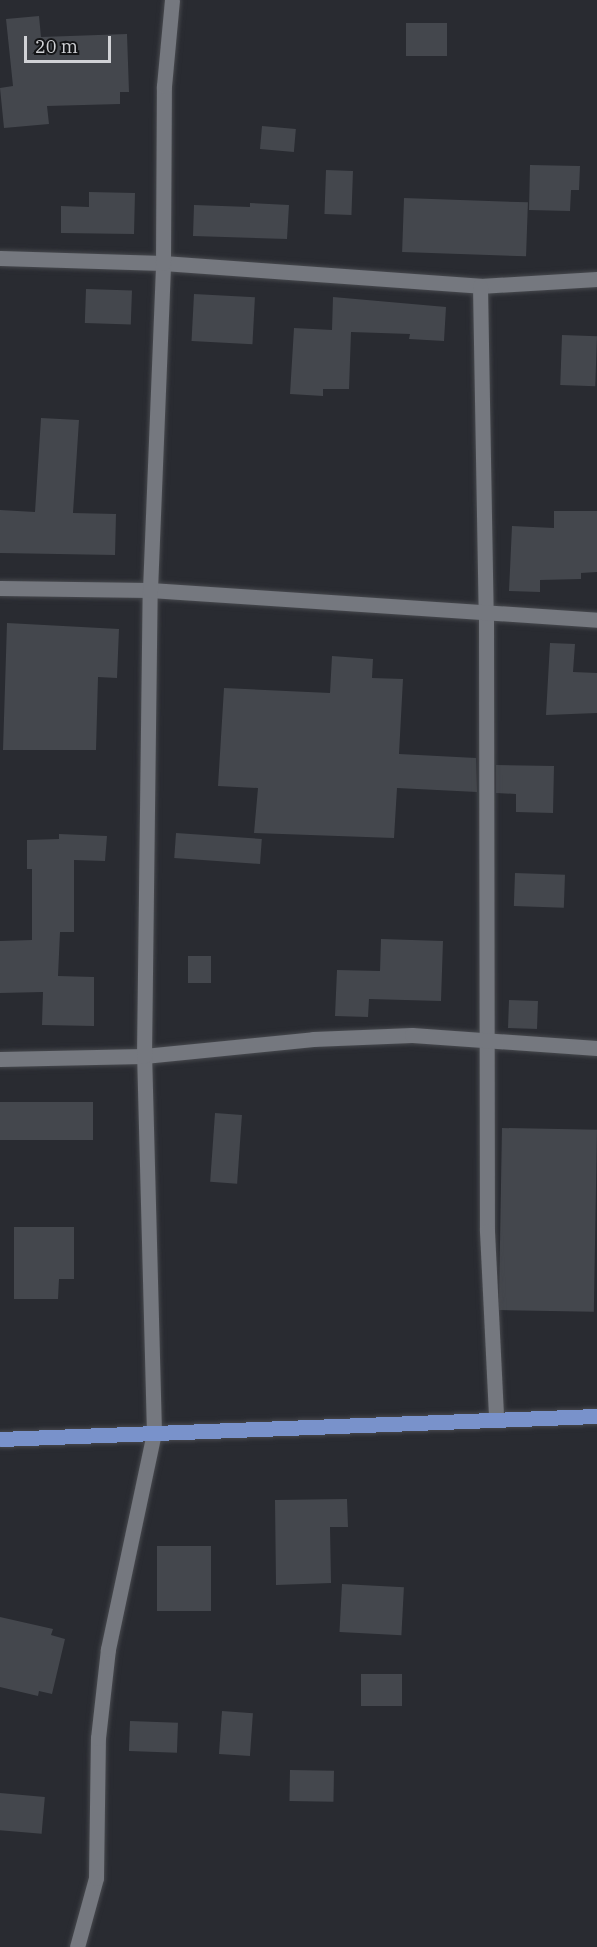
<!DOCTYPE html>
<html>
<head>
<meta charset="utf-8">
<style>
	body { margin:0 }
	#map { position:relative; width:597px; height:1947px; overflow:hidden; background:#292b31; font-family:"IBM Plex Serif",serif }
	div>[style] { position:absolute }
	[style*='--x'] { left:calc(var(--x)*1px); top:calc(var(--y)*1px); width:calc(var(--w)*1px); rotate:calc(var(--a)*1deg) }
	.building>* { inset:0; background:#44474d; transform-origin:0 0 }
	.roads { filter:drop-shadow(0 0 2px #47494e) drop-shadow(0 0 2px #47494e) }
	.minor>* { height:15px; margin:-7.5px; padding:0 7.5px; transform-origin:7.5px; border-radius:7.5px; background:#75787f }
	.major>* { height:15px; margin:-7.5px; padding:0 7.5px; transform-origin:7.5px; border-radius:7.5px; background:#7992cb }
	span { translate:-50% -50%; white-space:nowrap; text-align:center; line-height:1.15; -webkit-text-stroke:6px #131416; paint-order:stroke }
	.scale { position:absolute; left:24px; top:36px; width:87px; height:27px; box-sizing:border-box; border:3px solid #d1d2d6; border-top:0; padding-left:8px; font-size:18px; line-height:21px; white-space:nowrap; color:#d1d2d6; -webkit-text-stroke:4px #131416; paint-order:stroke }
</style>
</head>
<body>
<div id="map">
	<div class="building">
		<i style="clip-path:polygon(39px 16px,41px 37px,127px 34px,129px 92px,120px 92px,120px 104px,47px 106px,49px 124px,4px 128px,0 88px,13px 86px,6px 19px)"></i>
		<i style="left:447px;top:23px;width:33px;height:41px;rotate:90deg"></i>
		<i style="left:262px;top:126px;width:34px;height:23px;rotate:5deg"></i>
		<i style="clip-path:polygon(530px 165px,580px 166px,579px 190px,571px 190px,570px 211px,529px 210px)"></i>
		<i style="left:326px;top:170px;width:27px;height:44px;rotate:2deg"></i>
		<i style="clip-path:polygon(89px 192px,135px 193px,134px 234px,61px 233px,61px 206px,89px 207px)"></i>
		<i style="left:404px;top:198px;width:124px;height:54px;rotate:2deg"></i>
		<i style="clip-path:polygon(250px 203px,289px 205px,287px 239px,193px 236px,194px 205px,250px 207px)"></i>
		<i style="left:86px;top:289px;width:46px;height:34px;rotate:2deg"></i>
		<i style="left:194px;top:294px;width:61px;height:47px;rotate:3deg"></i>
		<i style="clip-path:polygon(333px 297px,446px 307px,444px 341px,409px 339px,410px 334px,351px 332px,349px 389px,323px 389px,323px 396px,290px 394px,294px 328px,332px 330px)"></i>
		<i style="left:562px;top:335px;width:35px;height:50px;rotate:2deg"></i>
		<i style="clip-path:polygon(41px 418px,79px 420px,73px 513px,116px 514px,115px 555px,0 553px,0 510px,35px 512px)"></i>
		<i style="clip-path:polygon(554px 511px,597px 511px,597px 572px,581px 573px,581px 579px,540px 580px,540px 592px,509px 591px,512px 526px,554px 528px)"></i>
		<i style="clip-path:polygon(7px 623px,119px 629px,117px 678px,98px 677px,96px 750px,3px 750px)"></i>
		<i style="clip-path:polygon(550px 643px,575px 644px,573px 672px,597px 673px,597px 713px,546px 715px)"></i>
		<i style="clip-path:polygon(332px 656px,373px 659px,372px 678px,403px 679px,399px 754px,476px 758px,477px 792px,397px 788px,394px 838px,254px 833px,258px 788px,218px 786px,224px 688px,330px 693px)"></i>
		<i style="clip-path:polygon(496px 765px,554px 766px,553px 813px,516px 812px,516px 794px,496px 793px)"></i>
		<i style="left:176px;top:833px;width:86px;height:25px;rotate:4deg"></i>
		<i style="clip-path:polygon(59px 834px,107px 836px,105px 861px,74px 860px,74px 932px,60px 932px,58px 976px,94px 977px,94px 1026px,42px 1025px,43px 992px,0 993px,0 941px,32px 940px,32px 869px,27px 869px,27px 840px,59px 839px)"></i>
		<i style="left:515px;top:873px;width:50px;height:33px;rotate:2deg"></i>
		<i style="clip-path:polygon(381px 939px,443px 941px,441px 1001px,369px 999px,368px 1017px,335px 1016px,337px 970px,380px 971px)"></i>
		<i style="left:188px;top:956px;width:23px;height:27px"></i>
		<i style="left:509px;top:1000px;width:29px;height:28px;rotate:2deg"></i>
		<i style="left:0;top:1102px;width:93px;height:38px"></i>
		<i style="left:215px;top:1113px;width:27px;height:69px;rotate:4deg"></i>
		<i style="left:502px;top:1128px;width:95px;height:182px;rotate:1deg"></i>
		<i style="clip-path:polygon(14px 1227px,74px 1227px,74px 1279px,59px 1279px,58px 1299px,14px 1299px)"></i>
		<i style="clip-path:polygon(347px 1499px,348px 1527px,330px 1527px,331px 1583px,276px 1585px,275px 1500px)"></i>
		<i style="left:157px;top:1546px;width:54px;height:65px"></i>
		<i style="left:342px;top:1584px;width:62px;height:48px;rotate:3deg"></i>
		<i style="clip-path:polygon(0 1617px,53px 1629px,51px 1635px,65px 1639px,52px 1694px,39px 1691px,38px 1696px,0 1687px)"></i>
		<i style="left:402px;top:1674px;width:32px;height:41px;rotate:90deg"></i>
		<i style="left:222px;top:1711px;width:31px;height:43px;rotate:4deg"></i>
		<i style="left:130px;top:1721px;width:48px;height:30px;rotate:2deg"></i>
		<i style="left:290px;top:1770px;width:44px;height:31px;rotate:1deg"></i>
		<i style="left:0;top:1793px;width:45px;height:37px;rotate:5deg"></i>
	</div>
	<div class="roads">
		<div class="minor">
			<i style="--x:0;--y:258;--w:163;--a:1.8"></i>
			<i style="--x:163;--y:263;--w:318;--a:4.1"></i>
			<i style="--x:480;--y:286;--w:117;--a:-3.4"></i>
			<i style="--x:480;--y:286;--w:328;--a:89"></i>
			<i style="--x:486;--y:614;--w:617;--a:89.91"></i>
			<i style="--x:487;--y:1231;--w:187;--a:87.2"></i>
			<i style="--x:0;--y:588;--w:150;--a:0.8"></i>
			<i style="--x:150;--y:590;--w:448;--a:3.8"></i>
			<i style="--x:0;--y:1059;--w:144;--a:-1.2"></i>
			<i style="--x:144;--y:1056;--w:170;--a:-5.7"></i>
			<i style="--x:313;--y:1039;--w:99;--a:-2.3"></i>
			<i style="--x:412;--y:1035;--w:185;--a:4"></i>
			<i style="--x:77;--y:1947;--w:72;--a:-74.6"></i>
			<i style="--x:96;--y:1878;--w:140;--a:-89.2"></i>
			<i style="--x:98;--y:1738;--w:90;--a:-83.6"></i>
			<i style="--x:108;--y:1649;--w:221;--a:-78"></i>
			<i style="--x:154;--y:1433;--w:377;--a:-91.5"></i>
			<i style="--x:144;--y:1056;--w:466;--a:-89.3"></i>
			<i style="--x:150;--y:590;--w:327;--a:-87.7"></i>
			<i style="--x:163;--y:263;--w:177;--a:-89.7"></i>
			<i style="--x:164;--y:86;--w:86;--a:-84.7"></i>
		</div>
		<div class="major">
			<i style="--x:0;--y:1439;--w:597;--a:-2.21"></i>
		</div>
	</div>
	<div class="scale">20 m</div>
</div>
</body>
</html>
